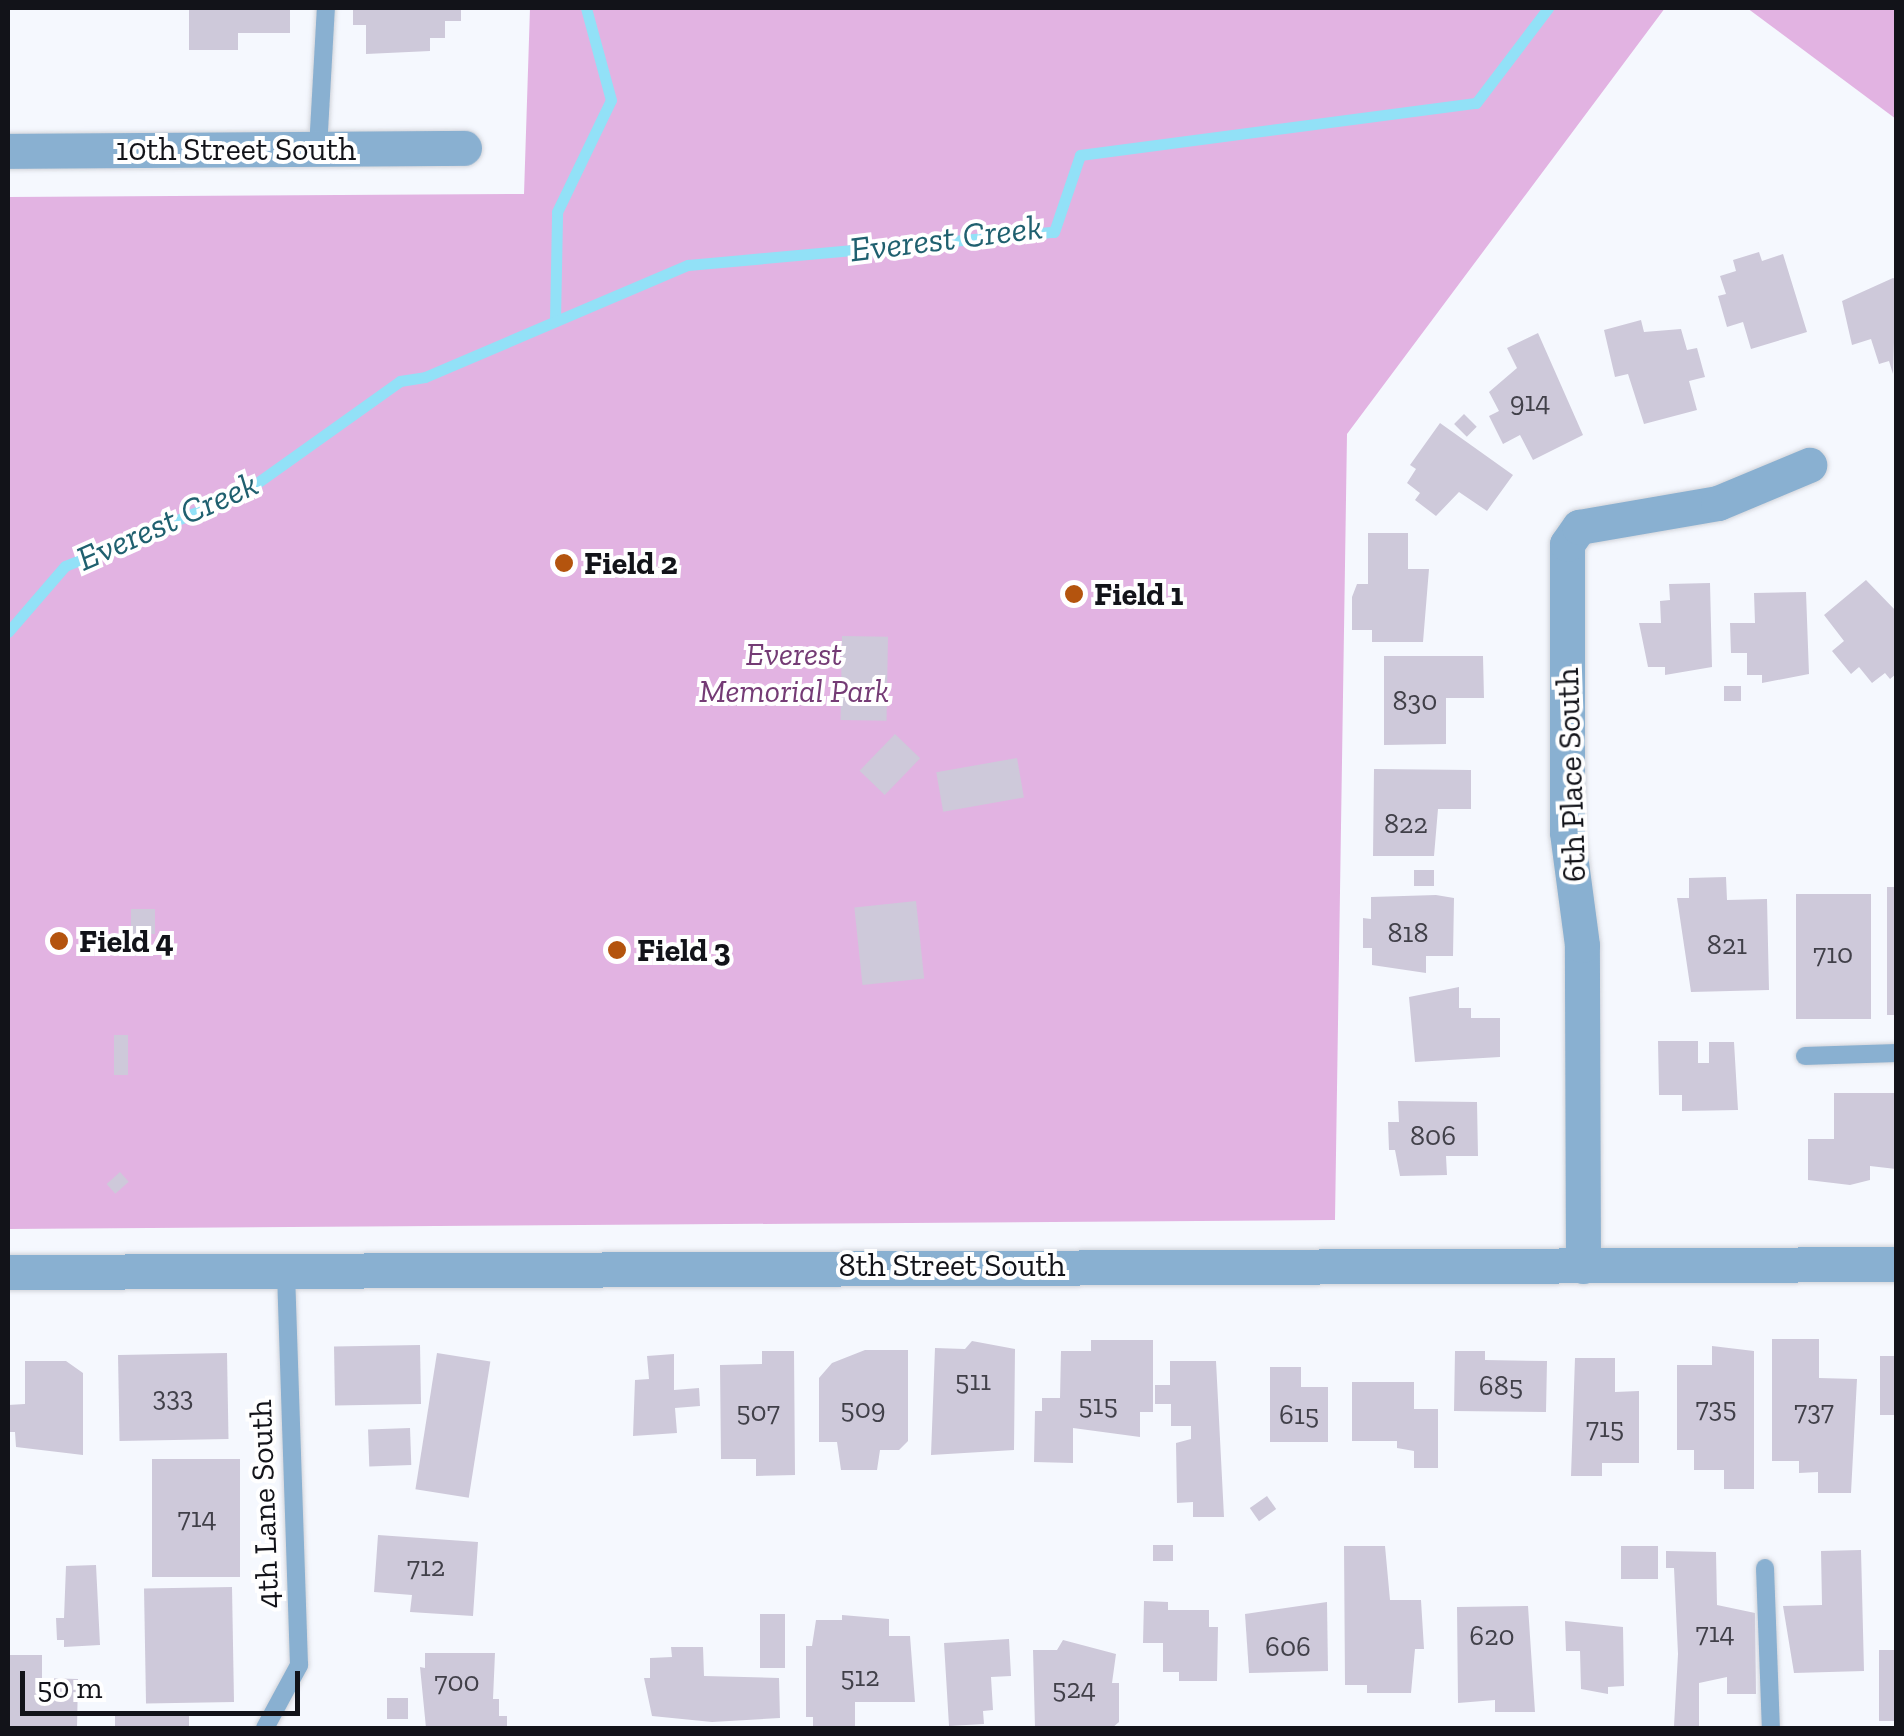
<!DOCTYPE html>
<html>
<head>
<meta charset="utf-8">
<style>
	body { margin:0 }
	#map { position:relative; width:1904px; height:1736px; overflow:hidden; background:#f5f8fe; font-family:"Zilla Slab",serif }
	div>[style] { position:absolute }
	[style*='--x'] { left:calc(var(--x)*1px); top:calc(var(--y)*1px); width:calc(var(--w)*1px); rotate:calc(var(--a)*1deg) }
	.green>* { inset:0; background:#e2b3e2 }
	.stream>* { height:11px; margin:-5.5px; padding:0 5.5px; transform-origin:5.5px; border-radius:5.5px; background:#92e1f7 }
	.building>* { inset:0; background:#cec9da; transform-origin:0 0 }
	.roads { filter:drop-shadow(0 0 2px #d1d3d9) drop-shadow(0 0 2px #d1d3d9) }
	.lane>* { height:18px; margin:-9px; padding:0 9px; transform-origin:9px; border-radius:9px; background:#89b0d1 }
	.street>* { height:35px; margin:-17.5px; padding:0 17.5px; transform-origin:17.5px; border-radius:17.5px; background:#89b0d1 }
	.dots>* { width:28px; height:28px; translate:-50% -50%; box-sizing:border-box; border:5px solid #fff; border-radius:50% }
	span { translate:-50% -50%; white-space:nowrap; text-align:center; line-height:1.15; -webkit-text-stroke:8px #fff; paint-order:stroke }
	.number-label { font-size:28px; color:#414049 }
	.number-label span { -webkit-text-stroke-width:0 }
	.street-label { font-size:32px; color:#121319 }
	.poi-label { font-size:32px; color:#121319; font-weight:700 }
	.left { translate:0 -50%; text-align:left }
	.park-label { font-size:32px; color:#743b75; font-style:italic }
	.water-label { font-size:35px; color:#1f606f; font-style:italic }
	.frame { position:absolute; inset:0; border:10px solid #121319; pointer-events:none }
	.scale { position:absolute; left:20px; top:1671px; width:280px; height:45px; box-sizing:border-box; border:5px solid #121319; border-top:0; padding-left:12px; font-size:30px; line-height:35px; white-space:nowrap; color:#121319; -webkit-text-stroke:8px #fff; paint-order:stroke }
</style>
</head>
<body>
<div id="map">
	<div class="green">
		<i style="clip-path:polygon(530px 8px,1665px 8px,1347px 434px,1335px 1220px,8px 1229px,8px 197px,524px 194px)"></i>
		<i style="clip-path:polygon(1747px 8px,1896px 8px,1896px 119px)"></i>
	</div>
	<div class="stream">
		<i style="--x:555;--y:321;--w:109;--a:-88.9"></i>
		<i style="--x:557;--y:212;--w:124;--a:-64.3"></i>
		<i style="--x:611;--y:100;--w:95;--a:-105.2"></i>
		<i style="--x:8;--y:632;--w:87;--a:-49.2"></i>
		<i style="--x:65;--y:566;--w:192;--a:-22.3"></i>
		<i style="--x:243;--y:493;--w:193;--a:-35.5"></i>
		<i style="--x:400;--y:381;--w:25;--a:-9"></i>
		<i style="--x:425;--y:377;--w:286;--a:-23.1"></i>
		<i style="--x:688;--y:265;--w:367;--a:-5.2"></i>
		<i style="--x:1054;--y:232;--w:81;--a:-71.3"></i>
		<i style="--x:1080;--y:155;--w:399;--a:-7.5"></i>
		<i style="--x:1476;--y:103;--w:119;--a:-52.8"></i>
	</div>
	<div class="building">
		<i style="clip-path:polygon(189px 8px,290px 8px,290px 33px,238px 33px,238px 50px,189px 50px)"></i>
		<i style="clip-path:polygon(353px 8px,461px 8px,461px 21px,445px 21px,445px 38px,430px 38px,430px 51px,366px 54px,366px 25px,353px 25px)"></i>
		<i style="clip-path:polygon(1759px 252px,1762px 261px,1783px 254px,1807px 332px,1751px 349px,1743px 322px,1727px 327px,1718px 296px,1726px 294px,1720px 276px,1736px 271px,1733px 260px)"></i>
		<i style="clip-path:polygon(1893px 278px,1896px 279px,1893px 374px,1889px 361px,1879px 364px,1871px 339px,1852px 345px,1842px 301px)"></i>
		<i style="clip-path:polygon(1641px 320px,1644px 332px,1681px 329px,1687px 350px,1697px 348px,1705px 377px,1689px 381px,1697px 410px,1644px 424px,1628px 374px,1615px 377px,1604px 330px)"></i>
		<i style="clip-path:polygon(1538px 333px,1583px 435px,1533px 460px,1520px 435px,1503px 444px,1489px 416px,1499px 411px,1489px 392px,1517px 368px,1507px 348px)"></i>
		<i style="left:1464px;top:414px;width:18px;height:14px;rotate:45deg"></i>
		<i style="clip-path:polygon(1440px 423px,1513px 475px,1487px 511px,1459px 492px,1436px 516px,1415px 500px,1420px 493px,1407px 483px,1416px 469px,1410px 465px)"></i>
		<i style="clip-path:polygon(1368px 533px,1408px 533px,1408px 569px,1429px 569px,1423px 642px,1372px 642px,1372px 630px,1352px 630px,1352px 597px,1357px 584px,1368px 584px)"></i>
		<i style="clip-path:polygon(1866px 580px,1896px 611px,1896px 674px,1890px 679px,1885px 673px,1872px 683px,1859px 667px,1851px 674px,1832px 651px,1844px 641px,1824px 615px)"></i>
		<i style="clip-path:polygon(1710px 583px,1712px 667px,1665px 675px,1665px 667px,1648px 667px,1639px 623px,1661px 623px,1660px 601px,1670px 600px,1669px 584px)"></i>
		<i style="clip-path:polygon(1806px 592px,1809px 674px,1762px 683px,1762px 675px,1747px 675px,1747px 653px,1731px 653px,1730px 623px,1755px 623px,1754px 593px)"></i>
		<i style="left:842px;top:636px;width:46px;height:84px;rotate:1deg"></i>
		<i style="clip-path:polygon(1384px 656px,1483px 656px,1484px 698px,1446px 698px,1446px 744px,1384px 745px)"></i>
		<i style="left:1724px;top:686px;width:17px;height:15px"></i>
		<i style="left:895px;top:734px;width:35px;height:51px;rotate:44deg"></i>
		<i style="left:1017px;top:758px;width:40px;height:82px;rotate:80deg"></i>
		<i style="clip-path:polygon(1374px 769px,1471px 770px,1471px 809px,1438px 809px,1434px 856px,1373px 856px)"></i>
		<i style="left:1414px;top:870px;width:20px;height:16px"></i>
		<i style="clip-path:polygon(1726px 877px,1727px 900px,1767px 899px,1769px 990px,1691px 992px,1677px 898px,1689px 898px,1689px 878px)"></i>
		<i style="left:1887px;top:887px;width:9px;height:128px"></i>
		<i style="left:1796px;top:894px;width:75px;height:125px"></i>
		<i style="clip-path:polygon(1436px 895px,1454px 898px,1453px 956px,1426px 956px,1426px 973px,1372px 965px,1372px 948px,1363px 948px,1363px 918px,1371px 919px,1371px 897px)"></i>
		<i style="left:916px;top:901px;width:78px;height:62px;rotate:84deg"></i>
		<i style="left:131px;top:909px;width:24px;height:25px"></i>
		<i style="clip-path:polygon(1459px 987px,1459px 1008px,1471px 1008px,1471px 1018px,1500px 1018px,1500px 1057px,1415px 1062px,1409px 997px)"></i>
		<i style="left:114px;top:1035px;width:14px;height:40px"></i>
		<i style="clip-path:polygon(1658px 1041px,1698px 1041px,1698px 1063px,1709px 1063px,1709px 1042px,1734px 1042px,1738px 1110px,1682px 1111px,1682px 1095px,1659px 1095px)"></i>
		<i style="clip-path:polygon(1834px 1093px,1896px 1093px,1896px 1169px,1870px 1166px,1870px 1180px,1850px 1185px,1808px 1180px,1808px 1139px,1834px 1139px)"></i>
		<i style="clip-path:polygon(1398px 1101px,1477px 1102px,1478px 1156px,1446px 1156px,1447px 1175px,1400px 1176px,1395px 1150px,1389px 1150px,1388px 1122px,1399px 1122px)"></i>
		<i style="left:120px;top:1172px;width:13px;height:18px;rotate:48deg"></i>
		<i style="clip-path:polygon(1772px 1339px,1819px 1339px,1819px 1378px,1857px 1379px,1851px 1493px,1818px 1493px,1818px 1472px,1799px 1473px,1799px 1461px,1772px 1461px)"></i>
		<i style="clip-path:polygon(1091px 1340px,1153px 1340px,1153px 1412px,1140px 1412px,1140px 1437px,1073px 1428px,1073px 1463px,1034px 1462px,1035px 1411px,1042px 1411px,1042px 1398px,1060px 1398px,1061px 1351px,1091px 1351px)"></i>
		<i style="clip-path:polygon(972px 1341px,1015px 1349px,1014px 1450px,931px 1455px,935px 1348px,965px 1349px)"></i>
		<i style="left:420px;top:1345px;width:59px;height:86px;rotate:89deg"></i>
		<i style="clip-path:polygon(1712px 1346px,1754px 1351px,1754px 1489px,1724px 1489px,1724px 1470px,1694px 1470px,1694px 1450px,1677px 1450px,1677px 1365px,1712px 1365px)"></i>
		<i style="clip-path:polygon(865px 1350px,908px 1350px,908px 1441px,899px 1450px,880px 1450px,877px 1470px,841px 1470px,837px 1442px,819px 1442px,819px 1378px,832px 1363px)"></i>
		<i style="clip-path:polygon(762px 1351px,794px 1351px,795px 1475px,756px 1476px,756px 1459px,721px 1459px,720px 1365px,762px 1364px)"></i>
		<i style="clip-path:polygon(1455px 1351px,1485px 1351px,1485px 1360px,1547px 1361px,1546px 1412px,1454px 1411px)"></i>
		<i style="left:227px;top:1353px;width:86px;height:109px;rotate:89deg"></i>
		<i style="left:437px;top:1353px;width:54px;height:138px;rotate:9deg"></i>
		<i style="clip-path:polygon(674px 1354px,674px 1390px,699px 1388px,700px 1406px,675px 1408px,677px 1433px,633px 1436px,635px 1380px,649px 1379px,647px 1356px)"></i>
		<i style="left:1880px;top:1356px;width:16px;height:59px"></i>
		<i style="clip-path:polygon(1575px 1358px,1615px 1358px,1615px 1392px,1639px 1391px,1639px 1463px,1602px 1463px,1602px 1476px,1571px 1476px)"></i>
		<i style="clip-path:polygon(25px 1361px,66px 1361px,83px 1373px,83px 1455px,16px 1447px,15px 1432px,8px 1432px,8px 1405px,25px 1404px)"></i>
		<i style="clip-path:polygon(1170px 1361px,1216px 1361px,1224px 1517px,1193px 1517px,1193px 1502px,1177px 1503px,1176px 1443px,1191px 1439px,1191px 1426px,1171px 1426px,1171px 1404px,1155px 1404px,1155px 1385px,1170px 1385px)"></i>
		<i style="clip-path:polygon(1270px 1367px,1301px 1367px,1301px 1387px,1328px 1387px,1328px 1442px,1270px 1442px)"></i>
		<i style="clip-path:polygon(1352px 1382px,1414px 1382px,1414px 1409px,1438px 1409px,1438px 1468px,1414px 1468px,1414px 1451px,1397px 1448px,1397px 1441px,1352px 1441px)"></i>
		<i style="left:410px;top:1428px;width:37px;height:42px;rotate:88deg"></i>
		<i style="left:240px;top:1459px;width:118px;height:88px;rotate:90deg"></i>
		<i style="left:1267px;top:1496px;width:16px;height:21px;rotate:55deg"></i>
		<i style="clip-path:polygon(378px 1535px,478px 1542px,473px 1616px,410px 1612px,412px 1595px,374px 1592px)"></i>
		<i style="left:1153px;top:1545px;width:20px;height:16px"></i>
		<i style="clip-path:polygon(1344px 1546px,1385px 1546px,1390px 1600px,1421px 1600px,1424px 1649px,1415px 1649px,1411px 1693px,1367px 1693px,1367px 1685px,1345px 1685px)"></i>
		<i style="left:1621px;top:1546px;width:37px;height:33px"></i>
		<i style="clip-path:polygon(1861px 1550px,1864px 1671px,1794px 1673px,1783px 1606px,1822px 1605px,1821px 1551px)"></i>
		<i style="clip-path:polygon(1666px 1551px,1716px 1552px,1717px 1605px,1755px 1613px,1756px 1694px,1727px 1694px,1727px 1677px,1699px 1683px,1699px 1726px,1674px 1726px,1678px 1654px,1674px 1568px,1666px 1568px)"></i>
		<i style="clip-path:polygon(96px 1565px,100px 1645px,64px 1647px,64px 1640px,57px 1640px,56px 1618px,64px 1618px,66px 1566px)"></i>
		<i style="left:232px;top:1587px;width:115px;height:88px;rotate:89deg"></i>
		<i style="clip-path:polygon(1144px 1601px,1168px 1602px,1168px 1610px,1209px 1610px,1209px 1627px,1218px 1627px,1217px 1681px,1179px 1681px,1179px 1672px,1163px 1672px,1163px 1643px,1143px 1643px)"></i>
		<i style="clip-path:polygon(1327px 1602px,1328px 1671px,1249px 1673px,1245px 1614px)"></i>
		<i style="clip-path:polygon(1528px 1606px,1535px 1712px,1495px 1712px,1495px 1700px,1458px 1703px,1457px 1607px)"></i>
		<i style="left:760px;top:1614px;width:25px;height:54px"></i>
		<i style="clip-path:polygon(842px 1615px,889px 1619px,889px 1636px,910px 1636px,915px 1702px,855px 1702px,855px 1728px,813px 1728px,813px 1717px,806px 1717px,806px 1646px,812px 1646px,816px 1620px,842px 1620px)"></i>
		<i style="clip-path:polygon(1565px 1621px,1623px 1627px,1624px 1686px,1608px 1687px,1608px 1694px,1581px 1689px,1580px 1651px,1566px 1651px)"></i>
		<i style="clip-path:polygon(1009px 1639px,1011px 1676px,991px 1677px,993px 1710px,983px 1711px,984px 1724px,949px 1726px,944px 1643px)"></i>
		<i style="clip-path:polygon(1063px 1640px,1116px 1654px,1112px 1683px,1119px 1683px,1119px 1722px,1112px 1728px,1035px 1728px,1033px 1650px,1057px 1650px)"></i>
		<i style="clip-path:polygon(671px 1647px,703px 1647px,704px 1676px,779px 1678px,780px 1718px,712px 1722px,652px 1716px,644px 1678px,650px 1678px,650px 1658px,672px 1657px)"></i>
		<i style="left:1896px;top:1650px;width:71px;height:17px;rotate:90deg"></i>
		<i style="clip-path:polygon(425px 1653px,495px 1653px,493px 1699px,499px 1699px,499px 1716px,507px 1716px,507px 1728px,426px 1728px,420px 1667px,425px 1668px)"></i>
		<i style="clip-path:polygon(8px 1655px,42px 1655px,42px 1678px,78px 1679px,77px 1728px,8px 1728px)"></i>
		<i style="left:387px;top:1698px;width:21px;height:21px"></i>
		<i style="left:189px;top:1715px;width:13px;height:74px;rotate:90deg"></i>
	</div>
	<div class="roads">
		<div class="lane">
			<i style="--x:318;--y:149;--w:141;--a:-86.8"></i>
			<i style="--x:1805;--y:1056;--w:91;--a:-1.9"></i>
			<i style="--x:1765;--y:1568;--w:160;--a:87.9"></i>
			<i style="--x:265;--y:1728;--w:72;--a:-61.6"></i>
			<i style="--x:299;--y:1665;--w:396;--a:-91.9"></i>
		</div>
		<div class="street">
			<i style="--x:8;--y:151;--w:456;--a:-0.4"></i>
			<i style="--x:1583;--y:1266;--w:321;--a:-90.2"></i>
			<i style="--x:1582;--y:945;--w:114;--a:-97.6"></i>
			<i style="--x:1567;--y:832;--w:288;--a:-90"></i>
			<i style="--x:1567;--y:544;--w:21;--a:-55"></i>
			<i style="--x:1579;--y:527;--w:141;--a:-9.8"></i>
			<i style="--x:1718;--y:503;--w:99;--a:-22.7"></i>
			<i style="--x:8;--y:1272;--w:1888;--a:-0.24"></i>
		</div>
	</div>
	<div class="dots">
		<i style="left:564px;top:563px;background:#b4540e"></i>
		<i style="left:1074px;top:594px;background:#b4540e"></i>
		<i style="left:59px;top:941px;background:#b4540e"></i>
		<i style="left:617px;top:950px;background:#b4540e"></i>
	</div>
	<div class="number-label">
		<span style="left:1530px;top:402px">914</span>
		<span style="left:1415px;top:701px">830</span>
		<span style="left:1406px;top:824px">822</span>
		<span style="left:1408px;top:933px">818</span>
		<span style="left:1727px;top:945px">821</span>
		<span style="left:1833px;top:954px">710</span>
		<span style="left:1433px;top:1136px">806</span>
		<span style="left:973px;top:1381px">511</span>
		<span style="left:1501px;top:1386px">685</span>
		<span style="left:173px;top:1397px">333</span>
		<span style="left:1098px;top:1405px">515</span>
		<span style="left:1716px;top:1408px">735</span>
		<span style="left:863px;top:1409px">509</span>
		<span style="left:1814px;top:1411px">737</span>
		<span style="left:758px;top:1412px">507</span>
		<span style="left:1299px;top:1415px">615</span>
		<span style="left:1605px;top:1428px">715</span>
		<span style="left:197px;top:1518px">714</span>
		<span style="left:426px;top:1567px">712</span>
		<span style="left:1715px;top:1633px">714</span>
		<span style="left:1492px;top:1636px">620</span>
		<span style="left:1288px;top:1647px">606</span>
		<span style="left:860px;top:1677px">512</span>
		<span style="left:457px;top:1682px">700</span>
		<span style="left:1074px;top:1689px">524</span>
	</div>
	<div class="street-label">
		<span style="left:236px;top:149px">10th Street South</span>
		<span style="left:1571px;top:775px;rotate:-92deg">6th Place South</span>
		<span style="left:952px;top:1265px">8th Street South</span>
		<span style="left:264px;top:1504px;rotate:-92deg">4th Lane South</span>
	</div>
	<div class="poi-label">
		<span class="left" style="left:584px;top:563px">Field 2</span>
		<span class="left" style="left:1094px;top:594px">Field 1</span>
		<span class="left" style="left:79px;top:941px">Field 4</span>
		<span class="left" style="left:637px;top:950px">Field 3</span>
	</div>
	<div class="park-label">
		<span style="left:794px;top:673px">Everest<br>Memorial Park</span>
	</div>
	<div class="water-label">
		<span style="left:946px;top:238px;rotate:-7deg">Everest Creek</span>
		<span style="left:167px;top:521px;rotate:-24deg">Everest Creek</span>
	</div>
	<div class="frame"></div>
	<div class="scale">50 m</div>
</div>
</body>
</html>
